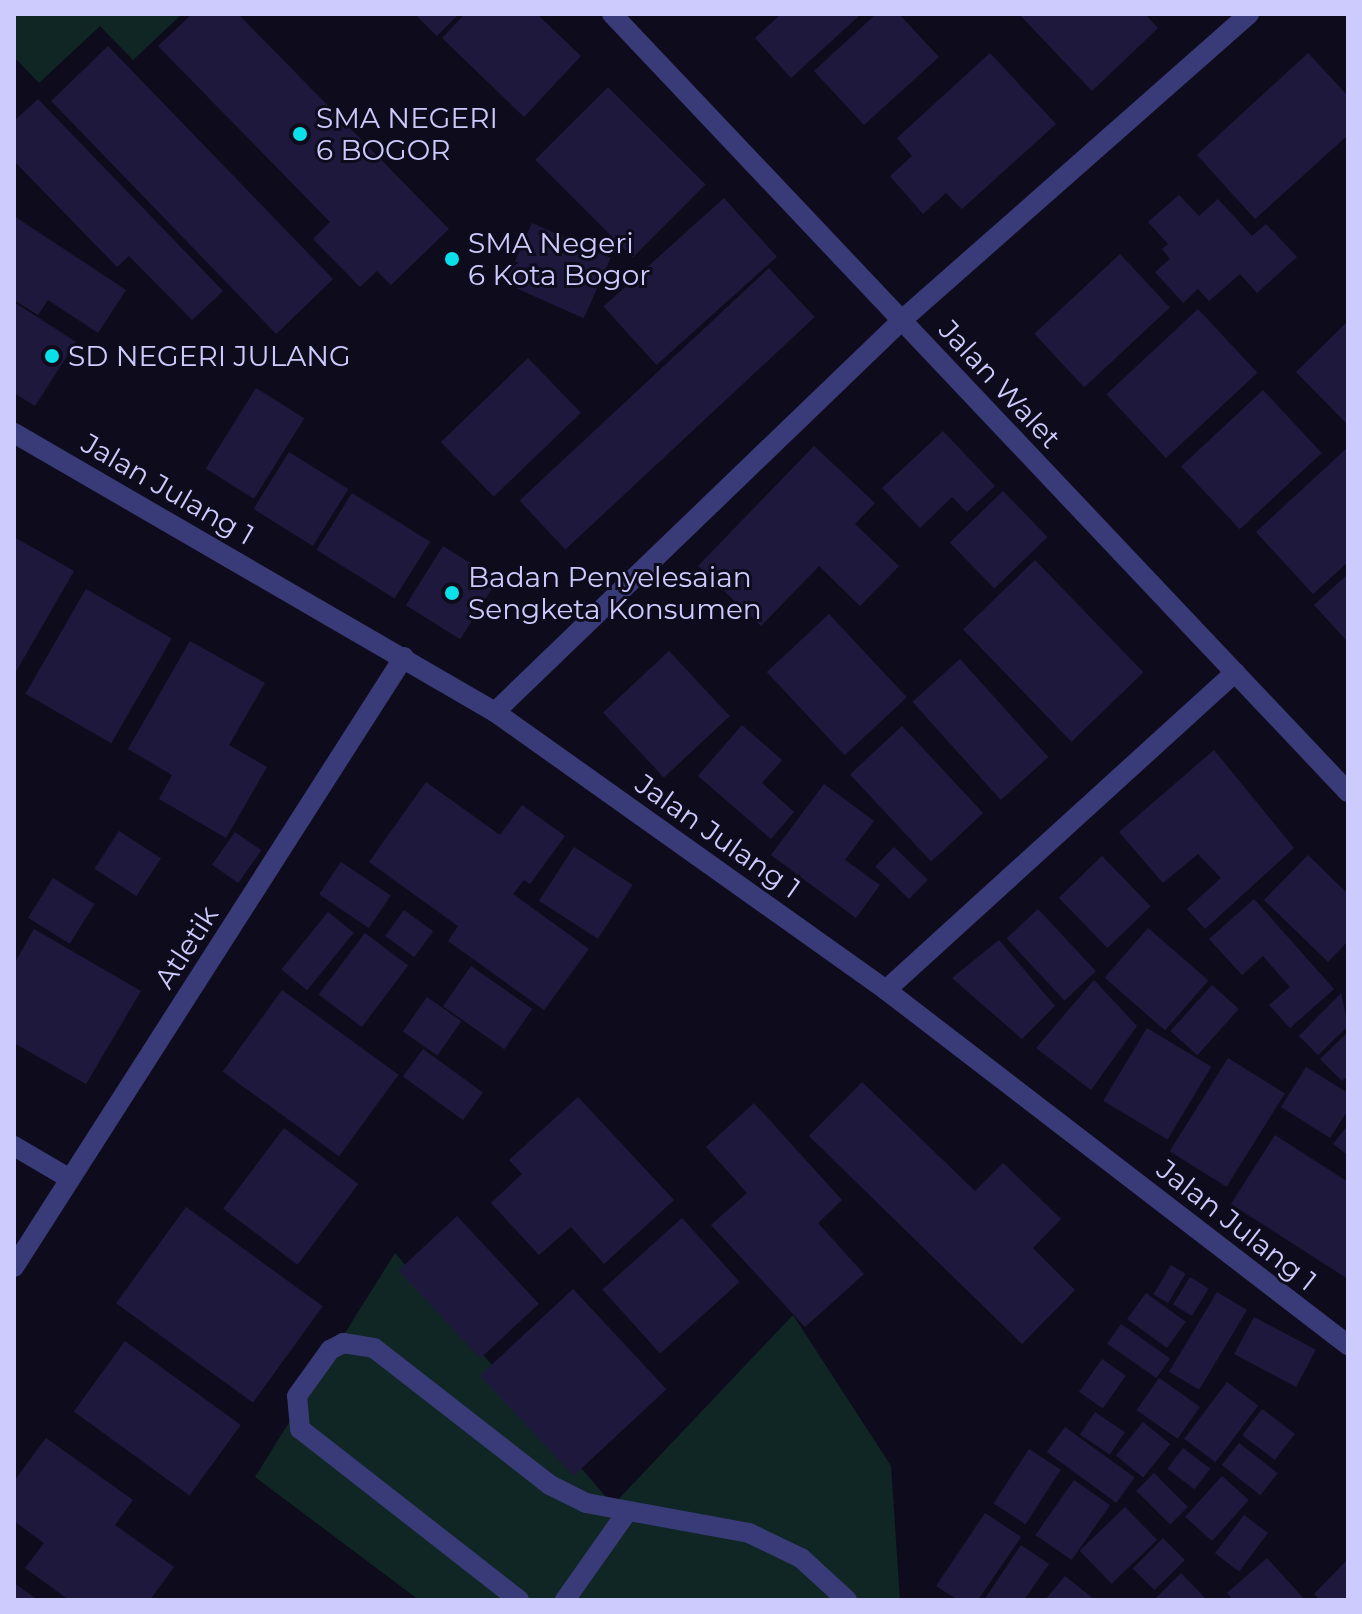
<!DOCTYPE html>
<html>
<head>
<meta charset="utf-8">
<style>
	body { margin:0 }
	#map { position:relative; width:1362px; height:1614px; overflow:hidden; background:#0e0c1c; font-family:Montserrat,sans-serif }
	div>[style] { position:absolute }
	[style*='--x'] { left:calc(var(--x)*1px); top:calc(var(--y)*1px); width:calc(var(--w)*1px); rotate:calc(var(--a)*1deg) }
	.green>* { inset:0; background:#102624 }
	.building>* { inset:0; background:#1e193c; transform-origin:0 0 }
	.lane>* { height:20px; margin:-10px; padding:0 10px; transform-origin:10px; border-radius:10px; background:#393b79 }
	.street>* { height:20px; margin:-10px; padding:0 10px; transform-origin:10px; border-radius:10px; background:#393b79 }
	.dots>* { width:22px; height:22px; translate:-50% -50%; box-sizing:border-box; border:4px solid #0e0c1c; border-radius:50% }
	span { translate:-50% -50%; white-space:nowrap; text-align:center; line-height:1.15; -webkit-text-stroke:6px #0e0c1c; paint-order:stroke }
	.poi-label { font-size:28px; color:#cdcafd }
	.left { translate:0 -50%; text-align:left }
	.street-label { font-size:28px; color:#cdcafd }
	.frame { position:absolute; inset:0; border:16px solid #cdcafd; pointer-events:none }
</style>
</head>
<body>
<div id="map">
	<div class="green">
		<i style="clip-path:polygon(14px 14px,182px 14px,133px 60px,100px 26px,39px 83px,14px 57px)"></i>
		<i style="clip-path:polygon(395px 1253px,613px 1505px,793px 1315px,891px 1466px,900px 1600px,419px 1600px,255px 1477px)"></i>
	</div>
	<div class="building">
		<i style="clip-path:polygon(192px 14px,238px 14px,449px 229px,391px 285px,377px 271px,360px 287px,313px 239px,330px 222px,158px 46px)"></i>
		<i style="clip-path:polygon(415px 14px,459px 14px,437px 36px)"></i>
		<i style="clip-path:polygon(465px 14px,537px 14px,581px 56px,524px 117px,442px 38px)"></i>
		<i style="clip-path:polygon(781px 14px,861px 14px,791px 78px,755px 38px)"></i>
		<i style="clip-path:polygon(876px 14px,899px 14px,939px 57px,864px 125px,814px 71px)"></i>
		<i style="clip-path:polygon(1019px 14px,1145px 14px,1158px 28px,1092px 91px)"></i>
		<i style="left:108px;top:46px;width:324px;height:79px;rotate:46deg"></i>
		<i style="clip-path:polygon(990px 53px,1056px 124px,962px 209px,946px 193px,923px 214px,890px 176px,912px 156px,897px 138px)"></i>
		<i style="clip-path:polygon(1308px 53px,1348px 96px,1348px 135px,1255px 219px,1197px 155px)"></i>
		<i style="left:608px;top:87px;width:138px;height:103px;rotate:45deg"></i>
		<i style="clip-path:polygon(38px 99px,223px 291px,192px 320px,129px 256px,117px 267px,14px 161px,14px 121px)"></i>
		<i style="clip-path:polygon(1179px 195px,1199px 216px,1218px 199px,1252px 236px,1266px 224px,1297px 257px,1257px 293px,1240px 274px,1209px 301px,1198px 289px,1183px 303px,1155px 272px,1170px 259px,1162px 249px,1168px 244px,1148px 222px)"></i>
		<i style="left:724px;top:198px;width:79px;height:162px;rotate:48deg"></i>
		<i style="clip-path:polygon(14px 216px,126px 290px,98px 333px,48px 300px,38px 315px,14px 300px)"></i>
		<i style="left:532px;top:223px;width:86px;height:66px;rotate:24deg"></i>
		<i style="left:1120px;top:254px;width:73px;height:117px;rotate:47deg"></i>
		<i style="left:769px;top:268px;width:67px;height:341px;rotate:47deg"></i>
		<i style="clip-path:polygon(14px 302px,76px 342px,35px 406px,14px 393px)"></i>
		<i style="left:1198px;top:309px;width:87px;height:125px;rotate:47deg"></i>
		<i style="clip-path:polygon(1348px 321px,1348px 420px,1346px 423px,1296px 372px)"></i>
		<i style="left:528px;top:358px;width:76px;height:121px;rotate:46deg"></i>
		<i style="left:256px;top:388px;width:57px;height:95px;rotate:32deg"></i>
		<i style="left:1263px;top:390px;width:86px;height:112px;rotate:47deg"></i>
		<i style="clip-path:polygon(943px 431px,995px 486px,967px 512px,952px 497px,920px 528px,882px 488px)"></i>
		<i style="clip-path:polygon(814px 446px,875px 503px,855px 524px,899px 566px,860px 606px,819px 566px,761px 626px,698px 566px)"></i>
		<i style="clip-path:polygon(1348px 447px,1348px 562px,1313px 594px,1256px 532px)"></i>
		<i style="left:289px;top:452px;width:70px;height:67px;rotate:32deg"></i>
		<i style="left:1003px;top:491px;width:64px;height:74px;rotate:46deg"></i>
		<i style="left:352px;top:493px;width:92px;height:67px;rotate:32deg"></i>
		<i style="clip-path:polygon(14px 537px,74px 571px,14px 675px)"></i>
		<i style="left:443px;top:546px;width:64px;height:70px;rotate:32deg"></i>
		<i style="left:1035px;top:560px;width:156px;height:100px;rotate:46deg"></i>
		<i style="clip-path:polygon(1348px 574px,1348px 642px,1314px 605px)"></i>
		<i style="left:86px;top:589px;width:99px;height:121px;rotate:30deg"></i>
		<i style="left:829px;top:614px;width:114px;height:85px;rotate:47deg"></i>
		<i style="clip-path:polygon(190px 641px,265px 683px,229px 745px,267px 767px,226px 838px,159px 799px,172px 775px,128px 749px)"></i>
		<i style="left:669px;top:651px;width:89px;height:90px;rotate:47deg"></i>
		<i style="left:960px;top:659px;width:132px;height:64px;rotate:48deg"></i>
		<i style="clip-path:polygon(742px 725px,782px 760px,762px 783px,794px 812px,771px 839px,698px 776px)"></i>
		<i style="left:902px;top:726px;width:119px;height:71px;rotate:47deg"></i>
		<i style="clip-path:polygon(1214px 750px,1294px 848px,1205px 929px,1187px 909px,1221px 878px,1198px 854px,1163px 883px,1119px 832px)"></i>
		<i style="clip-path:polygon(426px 782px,500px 835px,522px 805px,565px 836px,530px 884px,524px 880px,513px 894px,589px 949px,544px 1010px,448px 941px,458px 926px,369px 862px)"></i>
		<i style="clip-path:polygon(824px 784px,874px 821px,845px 860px,880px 885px,856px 918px,771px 855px)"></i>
		<i style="left:119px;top:831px;width:50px;height:45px;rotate:33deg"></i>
		<i style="left:235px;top:832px;width:32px;height:40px;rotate:35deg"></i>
		<i style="left:574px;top:847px;width:70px;height:64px;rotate:33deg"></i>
		<i style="left:894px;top:847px;width:47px;height:27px;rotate:44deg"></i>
		<i style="clip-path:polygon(1308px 855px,1348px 894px,1348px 941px,1328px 962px,1264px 900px)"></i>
		<i style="left:1102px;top:856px;width:70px;height:60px;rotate:46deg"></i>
		<i style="left:341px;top:862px;width:60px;height:39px;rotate:34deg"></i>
		<i style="left:53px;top:878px;width:49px;height:47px;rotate:32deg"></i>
		<i style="clip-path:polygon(1254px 899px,1334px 989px,1290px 1028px,1269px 1005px,1290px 987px,1263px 956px,1242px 975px,1209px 939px)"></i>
		<i style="left:1038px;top:909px;width:85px;height:43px;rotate:47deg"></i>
		<i style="left:404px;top:910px;width:36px;height:32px;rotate:36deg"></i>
		<i style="left:328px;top:912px;width:33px;height:74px;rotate:39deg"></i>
		<i style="left:1148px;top:928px;width:80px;height:66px;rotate:41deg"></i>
		<i style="clip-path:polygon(34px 929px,141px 991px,86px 1084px,14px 1043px,14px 964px)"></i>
		<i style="left:365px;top:933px;width:54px;height:77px;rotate:37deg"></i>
		<i style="clip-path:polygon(999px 940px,1055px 1006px,1022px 1039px,952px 978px)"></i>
		<i style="left:471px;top:966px;width:75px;height:49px;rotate:35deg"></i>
		<i style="clip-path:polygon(1094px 980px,1137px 1026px,1091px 1090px,1036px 1048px)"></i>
		<i style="left:1212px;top:985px;width:36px;height:62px;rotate:42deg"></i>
		<i style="left:282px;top:990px;width:144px;height:101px;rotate:36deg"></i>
		<i style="clip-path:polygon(1341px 993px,1348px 1026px,1318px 1055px,1299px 1036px)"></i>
		<i style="left:427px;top:997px;width:42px;height:42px;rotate:35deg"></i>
		<i style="left:1147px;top:1028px;width:75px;height:85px;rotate:31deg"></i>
		<i style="clip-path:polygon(1346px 1034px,1348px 1075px,1342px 1081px,1320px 1059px)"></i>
		<i style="left:423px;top:1049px;width:74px;height:34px;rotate:36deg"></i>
		<i style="left:1228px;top:1058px;width:67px;height:110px;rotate:32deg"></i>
		<i style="clip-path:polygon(1306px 1067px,1348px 1093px,1348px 1110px,1330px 1138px,1281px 1107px)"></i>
		<i style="clip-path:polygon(862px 1082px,975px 1191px,1003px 1163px,1061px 1219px,1033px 1248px,1075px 1290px,1022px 1344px,809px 1136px)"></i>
		<i style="clip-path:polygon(578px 1097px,674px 1200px,604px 1264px,571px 1227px,539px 1255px,491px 1203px,522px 1174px,509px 1160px)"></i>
		<i style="clip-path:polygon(754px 1103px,842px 1200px,818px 1223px,864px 1274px,805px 1327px,711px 1225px,747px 1193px,706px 1147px)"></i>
		<i style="clip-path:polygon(1348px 1125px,1348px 1155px,1333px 1144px)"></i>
		<i style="left:284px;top:1128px;width:93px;height:101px;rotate:37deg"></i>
		<i style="clip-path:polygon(1275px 1135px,1348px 1182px,1348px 1279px,1231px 1204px)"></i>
		<i style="left:186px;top:1207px;width:169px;height:119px;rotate:36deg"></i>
		<i style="left:457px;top:1216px;width:120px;height:80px;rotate:47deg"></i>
		<i style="left:682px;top:1218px;width:86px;height:107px;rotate:48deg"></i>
		<i style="left:1171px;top:1265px;width:17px;height:34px;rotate:31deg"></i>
		<i style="left:1190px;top:1277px;width:22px;height:32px;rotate:32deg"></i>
		<i style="left:573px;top:1289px;width:137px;height:127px;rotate:47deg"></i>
		<i style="left:1217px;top:1292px;width:35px;height:93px;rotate:31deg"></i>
		<i style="left:1146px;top:1293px;width:49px;height:32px;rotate:36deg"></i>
		<i style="left:1254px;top:1317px;width:70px;height:42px;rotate:28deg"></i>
		<i style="left:1121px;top:1324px;width:60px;height:24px;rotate:35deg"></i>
		<i style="left:125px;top:1341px;width:143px;height:87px;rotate:36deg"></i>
		<i style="left:1102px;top:1359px;width:29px;height:40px;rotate:35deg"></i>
		<i style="left:1159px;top:1378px;width:50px;height:39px;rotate:35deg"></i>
		<i style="left:1227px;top:1382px;width:39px;height:71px;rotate:37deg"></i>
		<i style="left:1262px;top:1409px;width:41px;height:33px;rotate:37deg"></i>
		<i style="left:1095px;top:1412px;width:36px;height:27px;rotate:34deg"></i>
		<i style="left:1143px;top:1422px;width:35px;height:43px;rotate:39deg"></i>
		<i style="left:1065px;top:1427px;width:86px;height:31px;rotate:36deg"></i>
		<i style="clip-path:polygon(46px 1438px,133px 1500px,115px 1525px,174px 1567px,150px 1600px,69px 1600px,25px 1568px,44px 1543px,14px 1521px,14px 1481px)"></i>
		<i style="left:1239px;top:1443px;width:49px;height:28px;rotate:38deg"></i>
		<i style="left:1183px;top:1448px;width:34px;height:26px;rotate:37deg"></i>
		<i style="left:1029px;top:1449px;width:38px;height:65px;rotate:33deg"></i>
		<i style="left:1154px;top:1473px;width:48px;height:25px;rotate:45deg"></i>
		<i style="left:1222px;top:1476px;width:36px;height:55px;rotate:42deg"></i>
		<i style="left:1074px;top:1480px;width:44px;height:67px;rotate:35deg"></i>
		<i style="left:1125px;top:1507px;width:46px;height:63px;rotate:46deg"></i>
		<i style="clip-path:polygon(985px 1513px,1021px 1537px,978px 1600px,958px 1600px,936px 1586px)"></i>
		<i style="left:1244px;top:1515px;width:30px;height:48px;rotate:37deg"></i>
		<i style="left:1163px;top:1538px;width:31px;height:43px;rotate:45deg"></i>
		<i style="clip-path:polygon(1021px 1545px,1049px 1564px,1024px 1600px,984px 1600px)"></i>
		<i style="clip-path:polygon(1267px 1558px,1305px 1600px,1233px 1600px,1227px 1593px)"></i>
		<i style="clip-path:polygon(1348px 1559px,1348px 1600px,1320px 1600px,1314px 1594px)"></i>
		<i style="clip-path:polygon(1181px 1573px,1207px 1600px,1154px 1600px)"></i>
		<i style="clip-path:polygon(1065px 1576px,1095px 1600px,1045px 1600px)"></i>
		<i style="clip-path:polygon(14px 1583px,38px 1600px,14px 1600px)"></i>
	</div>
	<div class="lane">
		<i style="--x:519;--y:1600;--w:278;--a:-142"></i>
		<i style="--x:300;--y:1429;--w:33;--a:-95"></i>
		<i style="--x:297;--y:1396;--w:57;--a:-54.3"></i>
		<i style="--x:330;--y:1350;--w:15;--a:-28"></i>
		<i style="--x:343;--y:1343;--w:31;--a:9"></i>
		<i style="--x:374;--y:1348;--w:223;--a:37.9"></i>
		<i style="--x:550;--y:1485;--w:40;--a:26.6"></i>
		<i style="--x:586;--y:1503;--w:166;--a:10.4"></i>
		<i style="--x:749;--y:1533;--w:58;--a:25.7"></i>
		<i style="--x:801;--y:1558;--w:62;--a:42.4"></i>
		<i style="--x:565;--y:1600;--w:108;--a:-54.8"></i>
	</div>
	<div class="street">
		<i style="--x:612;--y:14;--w:1071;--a:46.59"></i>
		<i style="--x:14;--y:433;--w:556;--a:30.12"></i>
		<i style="--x:495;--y:712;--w:480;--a:35.4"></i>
		<i style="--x:886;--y:990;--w:583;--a:37.54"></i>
		<i style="--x:495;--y:712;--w:565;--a:-43.92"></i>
		<i style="--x:902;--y:320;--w:463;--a:-41.4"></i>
		<i style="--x:886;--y:990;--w:472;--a:-42.3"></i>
		<i style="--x:14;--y:1146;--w:65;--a:30.5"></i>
		<i style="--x:14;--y:1267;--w:724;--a:-57.41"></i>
	</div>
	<div class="dots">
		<i style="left:300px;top:134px;background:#0be0e8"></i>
		<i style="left:452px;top:259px;background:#0be0e8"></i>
		<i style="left:52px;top:356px;background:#0be0e8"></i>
		<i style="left:452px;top:593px;background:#0be0e8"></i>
	</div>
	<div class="poi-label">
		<span class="left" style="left:316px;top:134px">SMA NEGERI<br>6 BOGOR</span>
		<span class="left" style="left:468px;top:259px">SMA Negeri<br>6 Kota Bogor</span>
		<span class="left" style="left:68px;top:356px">SD NEGERI JULANG</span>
		<span class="left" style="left:468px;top:593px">Badan Penyelesaian<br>Sengketa Konsumen</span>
	</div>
	<div class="street-label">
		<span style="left:1000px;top:384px;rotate:47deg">Jalan Walet</span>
		<span style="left:168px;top:489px;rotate:30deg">Jalan Julang 1</span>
		<span style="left:718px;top:836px;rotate:35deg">Jalan Julang 1</span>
		<span style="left:186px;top:947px;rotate:-57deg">Atletik</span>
		<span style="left:1237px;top:1225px;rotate:38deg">Jalan Julang 1</span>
	</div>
	<div class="frame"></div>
</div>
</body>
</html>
